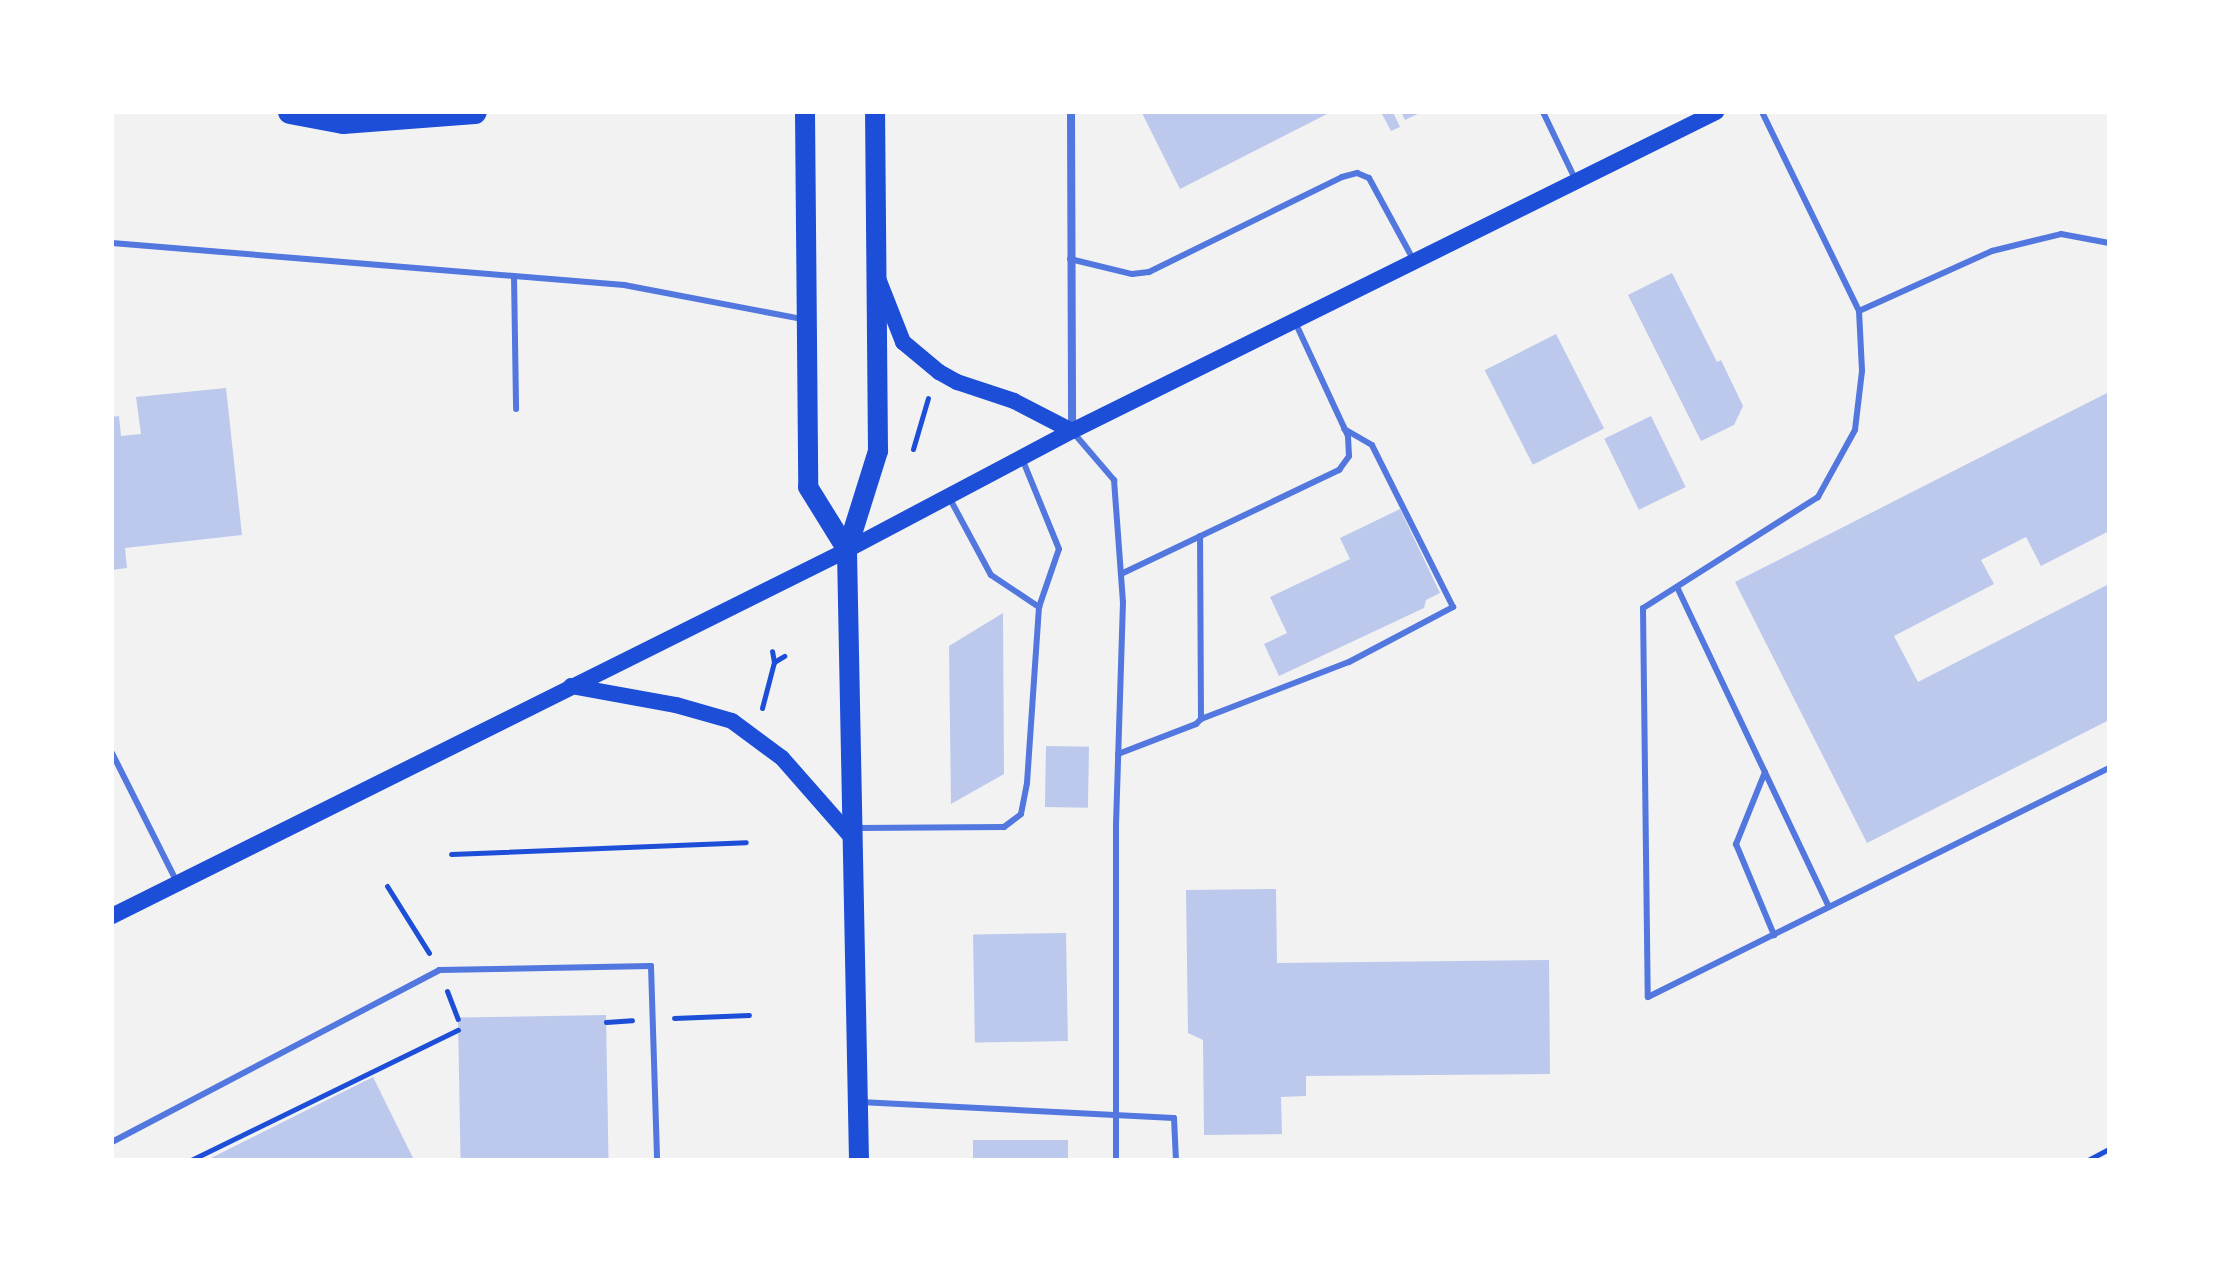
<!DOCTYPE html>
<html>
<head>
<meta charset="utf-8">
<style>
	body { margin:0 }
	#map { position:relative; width:2221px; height:1272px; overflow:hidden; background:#f2f2f2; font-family:"PT Sans",sans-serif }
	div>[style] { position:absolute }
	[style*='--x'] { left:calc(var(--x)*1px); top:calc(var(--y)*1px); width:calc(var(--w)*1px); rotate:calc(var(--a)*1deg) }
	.building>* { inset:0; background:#bdc9ec; transform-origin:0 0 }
	.path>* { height:5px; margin:-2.5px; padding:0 2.5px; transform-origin:2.5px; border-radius:2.5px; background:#1d4ed8 }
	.service>* { height:6px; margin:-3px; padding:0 3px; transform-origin:3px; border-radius:3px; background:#5277de }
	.minor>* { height:8px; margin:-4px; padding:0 4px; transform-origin:4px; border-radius:4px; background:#5277de }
	.secondary>* { height:16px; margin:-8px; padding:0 8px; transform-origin:8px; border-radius:8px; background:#1d4ed8 }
	.primary>* { height:20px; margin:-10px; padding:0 10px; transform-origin:10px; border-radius:10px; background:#1d4ed8 }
	.motorway>* { height:24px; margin:-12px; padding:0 12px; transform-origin:12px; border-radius:12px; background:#1d4ed8 }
	span { translate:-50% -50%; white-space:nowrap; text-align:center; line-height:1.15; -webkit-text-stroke:8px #fff; paint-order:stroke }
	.frame { position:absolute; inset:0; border:114px solid #fff; pointer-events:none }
</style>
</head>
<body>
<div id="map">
	<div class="building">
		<i style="clip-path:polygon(1144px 112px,1331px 112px,1180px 189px,1142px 113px)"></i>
		<i style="clip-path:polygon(1381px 112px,1393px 112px,1400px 127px,1391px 131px)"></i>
		<i style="clip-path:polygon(1401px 112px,1422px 112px,1405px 120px)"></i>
		<i style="clip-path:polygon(1672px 273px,1717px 362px,1721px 360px,1743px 406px,1734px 425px,1701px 441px,1628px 295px)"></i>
		<i style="left:1556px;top:334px;width:106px;height:80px;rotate:63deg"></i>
		<i style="clip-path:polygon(226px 388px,242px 535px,125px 548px,127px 568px,112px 570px,112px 417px,119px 416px,121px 436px,141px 434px,136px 397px)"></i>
		<i style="clip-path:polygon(2109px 392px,2109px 531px,2041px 566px,2026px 537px,1981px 560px,1994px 584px,1894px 636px,1918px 682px,2109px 584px,2109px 720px,1867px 843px,1735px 582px)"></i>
		<i style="left:1651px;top:416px;width:79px;height:52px;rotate:64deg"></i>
		<i style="clip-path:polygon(1400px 509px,1440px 593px,1426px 600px,1424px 608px,1279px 676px,1264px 644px,1287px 633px,1270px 597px,1350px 559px,1340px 538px)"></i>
		<i style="clip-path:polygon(1003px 613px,1004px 774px,951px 804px,949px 646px)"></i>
		<i style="left:1046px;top:746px;width:43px;height:61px;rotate:1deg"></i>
		<i style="clip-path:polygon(1276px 889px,1277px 963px,1549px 960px,1550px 1074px,1306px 1076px,1306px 1096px,1281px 1097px,1282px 1134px,1204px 1135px,1203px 1040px,1188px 1033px,1186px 890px)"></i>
		<i style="left:1066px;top:933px;width:108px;height:93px;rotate:89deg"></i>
		<i style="left:606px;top:1015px;width:145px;height:148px;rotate:89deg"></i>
		<i style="clip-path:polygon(373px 1077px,414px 1160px,207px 1160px)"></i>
		<i style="left:973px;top:1140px;width:95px;height:20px"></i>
	</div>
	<div class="path">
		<i style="--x:913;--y:449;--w:53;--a:-73.6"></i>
		<i style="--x:774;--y:662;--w:12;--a:-31"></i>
		<i style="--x:762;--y:708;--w:48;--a:-75.4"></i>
		<i style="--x:774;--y:662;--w:11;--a:-100"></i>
		<i style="--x:451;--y:854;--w:295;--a:-2.3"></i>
		<i style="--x:387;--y:886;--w:79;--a:57.9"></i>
		<i style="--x:447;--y:991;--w:30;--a:69"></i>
		<i style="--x:674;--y:1018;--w:75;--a:-2.3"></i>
		<i style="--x:606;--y:1022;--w:26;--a:-4"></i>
		<i style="--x:191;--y:1160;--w:297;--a:-26"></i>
		<i style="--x:2088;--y:1160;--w:24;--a:-28"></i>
	</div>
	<div class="service">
		<i style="--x:1543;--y:112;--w:76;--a:64.4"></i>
		<i style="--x:1762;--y:112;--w:221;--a:64"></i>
		<i style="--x:1859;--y:311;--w:60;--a:87.1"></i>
		<i style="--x:1862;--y:371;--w:59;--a:96.8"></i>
		<i style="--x:1855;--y:430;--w:77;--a:118.9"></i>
		<i style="--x:1818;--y:497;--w:207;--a:147.6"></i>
		<i style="--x:1643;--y:608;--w:389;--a:89.3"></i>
		<i style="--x:1648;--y:997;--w:515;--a:-26.42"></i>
		<i style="--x:112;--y:243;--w:514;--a:4.69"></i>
		<i style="--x:624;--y:285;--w:182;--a:10.8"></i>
		<i style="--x:1070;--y:259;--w:64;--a:13.6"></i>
		<i style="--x:1132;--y:274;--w:17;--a:-7"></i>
		<i style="--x:1149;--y:272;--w:215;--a:-26.2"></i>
		<i style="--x:1342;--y:177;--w:16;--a:-15"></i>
		<i style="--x:1357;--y:173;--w:13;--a:23"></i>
		<i style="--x:1369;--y:178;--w:92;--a:61.5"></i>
		<i style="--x:514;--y:276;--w:133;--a:89.1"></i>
		<i style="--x:1859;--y:311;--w:146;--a:-24.3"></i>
		<i style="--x:1992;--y:251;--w:71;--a:-13.8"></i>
		<i style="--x:2061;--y:234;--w:49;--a:10.6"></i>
		<i style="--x:1072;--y:431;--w:65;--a:49.4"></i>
		<i style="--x:1114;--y:480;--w:122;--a:85.8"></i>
		<i style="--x:1123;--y:602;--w:222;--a:91.8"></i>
		<i style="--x:1116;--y:824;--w:336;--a:90"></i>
		<i style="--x:950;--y:499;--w:86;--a:61.7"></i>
		<i style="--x:991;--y:575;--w:58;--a:33.7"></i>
		<i style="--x:1121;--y:574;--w:242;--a:-25.5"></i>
		<i style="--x:1339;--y:470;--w:17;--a:-54"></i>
		<i style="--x:1349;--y:456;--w:20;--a:-93"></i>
		<i style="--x:1348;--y:436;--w:126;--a:-114.9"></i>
		<i style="--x:1677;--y:587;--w:354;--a:64.6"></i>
		<i style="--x:1201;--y:719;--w:159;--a:-21.1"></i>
		<i style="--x:1349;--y:662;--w:118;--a:-27.9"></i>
		<i style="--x:1453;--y:607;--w:181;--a:-116.6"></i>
		<i style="--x:1372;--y:445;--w:32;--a:-150"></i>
		<i style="--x:112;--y:753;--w:142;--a:63.3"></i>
		<i style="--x:1118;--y:754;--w:84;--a:-21"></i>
		<i style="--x:1196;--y:724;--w:7;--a:-45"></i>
		<i style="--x:1201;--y:719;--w:183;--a:-90.3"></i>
		<i style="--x:1765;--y:772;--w:78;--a:111.9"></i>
		<i style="--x:1736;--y:844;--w:99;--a:67.3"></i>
		<i style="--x:857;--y:828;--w:147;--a:-0.4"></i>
		<i style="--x:1004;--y:827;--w:21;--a:-37"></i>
		<i style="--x:1021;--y:814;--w:32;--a:-79"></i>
		<i style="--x:1027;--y:783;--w:176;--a:-86.1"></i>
		<i style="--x:1039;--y:607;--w:61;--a:-71"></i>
		<i style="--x:1059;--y:549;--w:95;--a:-112.2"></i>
		<i style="--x:860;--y:1102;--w:314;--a:2.9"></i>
		<i style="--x:1174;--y:1118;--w:42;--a:87.3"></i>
		<i style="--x:112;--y:1142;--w:369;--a:-27.7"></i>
		<i style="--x:439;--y:970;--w:212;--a:-1.1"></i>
		<i style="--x:651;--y:966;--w:194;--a:88.2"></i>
	</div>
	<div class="minor">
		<i style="--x:1071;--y:112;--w:319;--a:89.8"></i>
	</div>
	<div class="secondary">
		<i style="--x:879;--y:281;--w:66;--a:68.5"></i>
		<i style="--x:903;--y:342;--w:47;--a:39.8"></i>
		<i style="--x:939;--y:372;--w:21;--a:29"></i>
		<i style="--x:957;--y:382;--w:60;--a:18.4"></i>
		<i style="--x:1014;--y:401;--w:65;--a:27.3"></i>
		<i style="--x:571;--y:686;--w:107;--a:10.3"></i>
		<i style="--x:676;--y:705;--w:58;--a:15.9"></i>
		<i style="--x:732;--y:721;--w:62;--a:36.5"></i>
		<i style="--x:782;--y:758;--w:109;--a:48.7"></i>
		<i style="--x:112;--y:916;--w:821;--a:-26.47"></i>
		<i style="--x:847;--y:550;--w:255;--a:-27.9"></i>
		<i style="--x:1072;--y:431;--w:719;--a:-26.35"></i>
	</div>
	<div class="primary">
		<i style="--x:805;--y:112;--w:375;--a:89.5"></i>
		<i style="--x:808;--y:487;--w:74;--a:58.2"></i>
		<i style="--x:859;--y:1160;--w:610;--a:-91.13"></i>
		<i style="--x:847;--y:550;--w:104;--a:-72.6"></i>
		<i style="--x:878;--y:451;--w:339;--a:-90.5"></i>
	</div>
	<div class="motorway">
		<i style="--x:290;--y:112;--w:54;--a:10.7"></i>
		<i style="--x:343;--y:122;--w:132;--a:-4.3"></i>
	</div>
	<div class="frame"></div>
</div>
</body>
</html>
